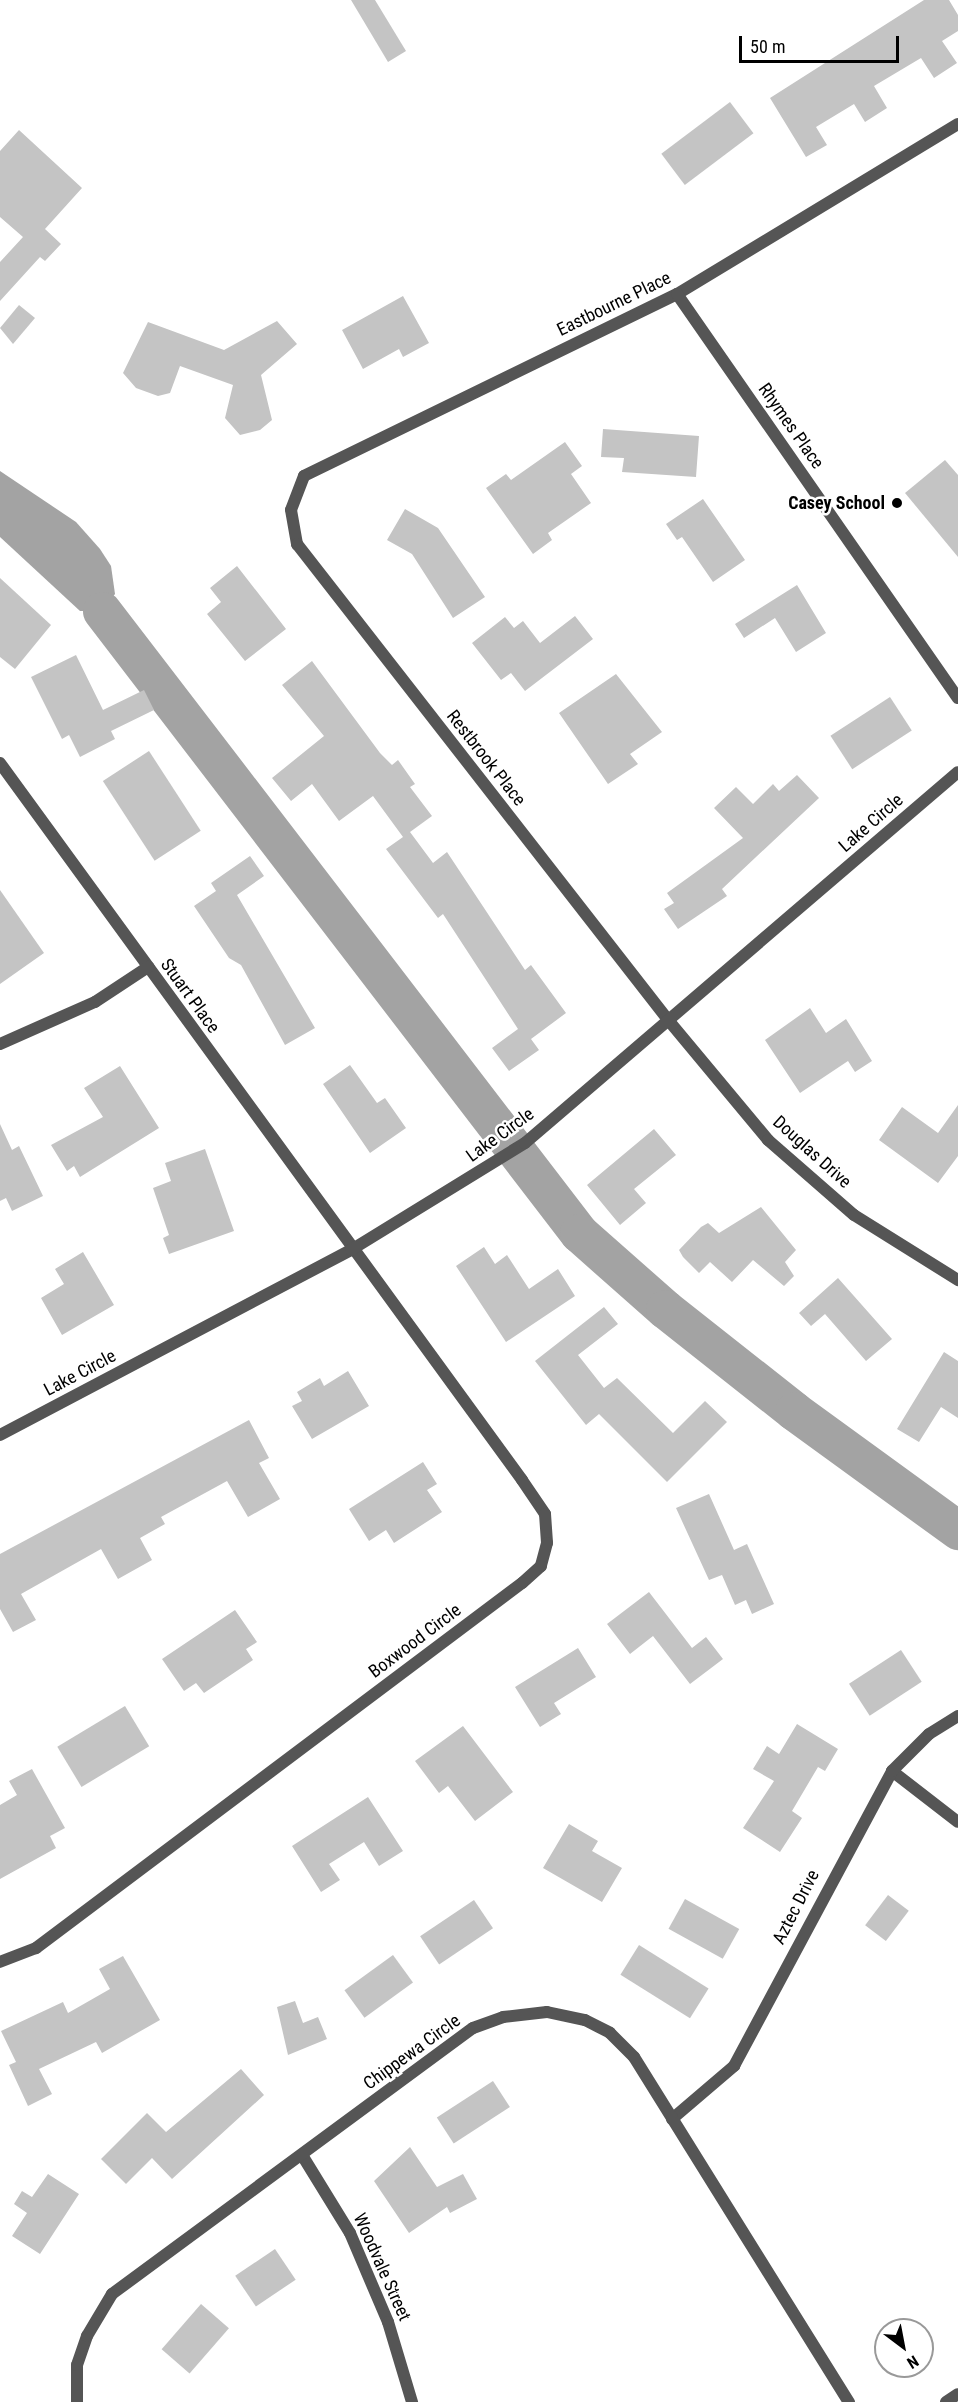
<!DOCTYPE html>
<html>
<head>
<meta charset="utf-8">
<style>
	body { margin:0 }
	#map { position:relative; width:958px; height:2402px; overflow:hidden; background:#fff; font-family:"Roboto Condensed",sans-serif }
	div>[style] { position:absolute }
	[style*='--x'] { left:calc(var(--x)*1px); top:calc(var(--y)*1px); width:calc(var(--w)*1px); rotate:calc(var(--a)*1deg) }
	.water>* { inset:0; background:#a3a3a3 }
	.river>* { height:39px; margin:-19.5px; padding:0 19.5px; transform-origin:19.5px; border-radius:19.5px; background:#a3a3a3 }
	.building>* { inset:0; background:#c4c4c4; transform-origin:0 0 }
	.street>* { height:12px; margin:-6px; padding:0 6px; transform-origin:6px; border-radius:6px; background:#555 }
	.dots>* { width:16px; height:16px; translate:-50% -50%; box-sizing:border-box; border:3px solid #fff; border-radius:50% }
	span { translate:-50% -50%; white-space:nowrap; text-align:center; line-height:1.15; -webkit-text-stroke:5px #fff; paint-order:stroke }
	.street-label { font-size:18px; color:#000 }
	.poi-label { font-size:18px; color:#000; font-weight:700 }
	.right { translate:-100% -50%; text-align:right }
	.north { position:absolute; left:874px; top:2318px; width:60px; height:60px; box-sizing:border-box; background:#fff; border:2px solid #999; border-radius:50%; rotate:148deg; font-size:16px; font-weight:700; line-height:24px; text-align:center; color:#000 }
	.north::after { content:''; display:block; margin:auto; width:21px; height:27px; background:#000; clip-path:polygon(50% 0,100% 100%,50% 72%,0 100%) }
	.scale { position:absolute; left:739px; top:36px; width:160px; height:27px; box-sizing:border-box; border:3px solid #000; border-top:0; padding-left:8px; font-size:18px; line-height:21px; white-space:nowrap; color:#000; -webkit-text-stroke:4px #fff; paint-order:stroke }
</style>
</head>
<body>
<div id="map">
	<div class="water">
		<i style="clip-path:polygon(0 471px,76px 522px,100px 549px,111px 566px,115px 594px,102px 611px,80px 611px,0 537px)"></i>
	</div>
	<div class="river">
		<i style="--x:102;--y:611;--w:784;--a:52.52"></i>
		<i style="--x:579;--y:1233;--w:115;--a:41.5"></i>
		<i style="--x:665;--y:1309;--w:164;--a:38.3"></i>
		<i style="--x:794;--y:1411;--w:203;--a:36"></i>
	</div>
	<div class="building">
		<i style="clip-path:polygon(351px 0,375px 0,406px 51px,388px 62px)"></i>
		<i style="clip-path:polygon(924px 0,949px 0,958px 15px,958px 31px,942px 41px,957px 63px,934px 78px,921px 58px,874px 86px,887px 108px,865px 122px,854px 104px,816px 127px,827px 145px,806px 157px,770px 98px)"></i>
		<i style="left:730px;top:102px;width:39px;height:86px;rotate:53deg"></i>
		<i style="clip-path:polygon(19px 130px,82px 188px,45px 229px,61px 244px,45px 261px,40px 257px,0 301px,0 262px,23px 237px,0 217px,0 151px)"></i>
		<i style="clip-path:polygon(403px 296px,429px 343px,403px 357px,399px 349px,363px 369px,342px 330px)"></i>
		<i style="clip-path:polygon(19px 305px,35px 318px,13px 344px,0 328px)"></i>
		<i style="clip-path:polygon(277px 321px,297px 344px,261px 375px,272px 420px,260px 430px,240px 435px,225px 418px,233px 385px,180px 366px,170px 393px,158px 396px,136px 388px,123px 373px,148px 322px,224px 350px)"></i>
		<i style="clip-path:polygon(603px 429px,699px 436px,696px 477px,622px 472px,624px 458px,601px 457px)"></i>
		<i style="clip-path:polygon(565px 442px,582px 466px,571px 474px,591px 503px,548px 533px,552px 540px,533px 554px,486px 488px,506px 474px,511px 480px)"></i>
		<i style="clip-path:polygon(945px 460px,958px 475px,958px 557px,905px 493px)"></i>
		<i style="clip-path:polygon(703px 499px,745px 560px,713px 582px,682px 537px,677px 540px,666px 524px)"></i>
		<i style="clip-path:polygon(405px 509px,438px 528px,485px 597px,453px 618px,412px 554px,387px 540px)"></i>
		<i style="clip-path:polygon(237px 566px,286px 629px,245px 661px,207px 614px,221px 602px,210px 588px)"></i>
		<i style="clip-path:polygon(0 578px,51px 625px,15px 669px,0 657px)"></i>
		<i style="clip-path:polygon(797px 585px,826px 633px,796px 652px,775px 618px,744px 638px,735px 624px)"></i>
		<i style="clip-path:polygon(575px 616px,593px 639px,525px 691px,511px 673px,501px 680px,472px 643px,505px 617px,514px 628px,523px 621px,540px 643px)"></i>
		<i style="clip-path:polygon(76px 655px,103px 710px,144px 690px,154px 710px,111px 731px,115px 739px,80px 757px,69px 735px,62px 739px,31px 677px)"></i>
		<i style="clip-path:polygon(312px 661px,380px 753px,392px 765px,398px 760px,415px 784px,410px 787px,432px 816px,410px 832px,433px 863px,447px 852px,525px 970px,531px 965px,566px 1013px,531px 1039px,539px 1050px,509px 1071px,492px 1048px,518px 1029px,443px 914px,438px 918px,386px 849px,403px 837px,373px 796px,339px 821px,312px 784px,291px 801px,272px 778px,324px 736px,282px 685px)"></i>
		<i style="clip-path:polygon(616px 674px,662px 732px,630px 754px,638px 764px,608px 784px,559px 713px)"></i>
		<i style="left:890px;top:697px;width:40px;height:71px;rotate:57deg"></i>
		<i style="left:149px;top:751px;width:95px;height:55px;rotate:57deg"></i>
		<i style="clip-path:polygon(797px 775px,819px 798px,722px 889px,727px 896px,678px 929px,664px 909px,674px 903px,667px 893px,743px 838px,714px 808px,736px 787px,753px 804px,773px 784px,779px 791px)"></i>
		<i style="clip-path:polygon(250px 856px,264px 876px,237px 895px,315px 1028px,285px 1045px,241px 965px,229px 958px,194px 906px,216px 891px,211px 883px)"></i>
		<i style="clip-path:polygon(0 890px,44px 953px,0 984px)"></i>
		<i style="clip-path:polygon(810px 1008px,826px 1033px,846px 1019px,872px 1061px,855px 1072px,848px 1061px,800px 1093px,765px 1040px)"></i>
		<i style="clip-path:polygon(350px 1065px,377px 1103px,385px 1098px,406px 1128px,370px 1153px,323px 1084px)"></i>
		<i style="clip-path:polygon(120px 1066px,159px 1128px,80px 1177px,74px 1166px,67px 1171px,51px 1145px,103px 1117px,84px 1088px)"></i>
		<i style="clip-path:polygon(958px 1105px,958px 1156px,938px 1183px,879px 1140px,902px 1107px,938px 1133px)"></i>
		<i style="clip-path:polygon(0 1124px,12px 1150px,19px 1146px,43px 1196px,12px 1211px,6px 1198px,0 1201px)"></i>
		<i style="clip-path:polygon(654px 1129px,676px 1155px,634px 1189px,646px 1203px,620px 1225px,587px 1185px)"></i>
		<i style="clip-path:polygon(205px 1149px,234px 1231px,169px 1254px,163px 1238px,169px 1235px,153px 1188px,171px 1181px,165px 1163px)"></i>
		<i style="clip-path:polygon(761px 1207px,796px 1250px,785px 1262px,794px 1276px,784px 1286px,753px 1260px,732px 1282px,710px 1262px,699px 1273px,683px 1257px,679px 1250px,701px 1227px,708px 1223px,719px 1233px)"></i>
		<i style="clip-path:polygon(484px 1247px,495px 1264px,507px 1255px,529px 1289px,558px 1269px,575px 1296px,506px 1342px,456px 1266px)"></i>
		<i style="clip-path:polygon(83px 1252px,114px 1305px,62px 1335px,41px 1298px,64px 1284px,55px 1269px)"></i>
		<i style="clip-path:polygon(838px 1278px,892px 1339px,866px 1361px,825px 1314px,811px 1326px,799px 1313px)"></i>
		<i style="clip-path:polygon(604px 1307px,618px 1324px,578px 1355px,604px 1388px,617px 1378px,673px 1433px,705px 1401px,727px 1422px,667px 1482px,599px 1414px,586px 1425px,535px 1361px)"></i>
		<i style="clip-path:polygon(944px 1352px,958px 1361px,958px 1418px,941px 1407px,919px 1442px,897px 1429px)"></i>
		<i style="clip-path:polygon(348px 1371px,369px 1406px,312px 1439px,292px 1406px,302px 1401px,297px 1392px,320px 1378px,324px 1386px)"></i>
		<i style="clip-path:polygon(249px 1420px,269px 1458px,259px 1463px,280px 1499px,248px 1517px,227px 1481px,161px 1517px,165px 1524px,140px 1538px,152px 1560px,118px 1579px,101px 1549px,21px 1594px,36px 1620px,13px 1632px,0 1609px,0 1554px)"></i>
		<i style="clip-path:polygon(423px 1462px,437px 1484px,427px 1490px,442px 1512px,394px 1543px,386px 1530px,369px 1541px,349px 1509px)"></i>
		<i style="clip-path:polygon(709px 1494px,734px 1550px,747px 1544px,774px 1604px,752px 1614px,746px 1600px,735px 1605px,722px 1575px,709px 1580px,676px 1508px)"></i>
		<i style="clip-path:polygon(649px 1592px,692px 1648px,706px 1637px,723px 1659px,690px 1684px,653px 1636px,630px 1654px,607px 1624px)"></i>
		<i style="clip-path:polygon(235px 1610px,257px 1642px,246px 1649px,253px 1660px,204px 1693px,196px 1683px,184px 1691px,162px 1659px)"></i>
		<i style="clip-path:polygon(578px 1648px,596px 1677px,554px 1703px,561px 1714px,540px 1727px,515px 1687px)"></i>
		<i style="left:901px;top:1650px;width:38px;height:62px;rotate:57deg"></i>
		<i style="left:125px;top:1706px;width:47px;height:79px;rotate:59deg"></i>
		<i style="clip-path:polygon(797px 1724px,838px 1749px,825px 1771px,818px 1767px,792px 1811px,802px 1818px,780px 1852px,743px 1828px,774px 1781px,753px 1769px,767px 1746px,779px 1754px)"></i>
		<i style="clip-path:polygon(463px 1726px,513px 1792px,475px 1821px,448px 1786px,439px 1793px,415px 1761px)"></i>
		<i style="clip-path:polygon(32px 1769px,65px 1828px,50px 1836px,56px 1848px,0 1879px,0 1805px,17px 1795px,9px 1781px)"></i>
		<i style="clip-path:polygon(368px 1797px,403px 1851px,379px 1866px,364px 1842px,329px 1864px,340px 1880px,321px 1892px,292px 1846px)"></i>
		<i style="clip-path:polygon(569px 1824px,598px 1841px,592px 1851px,622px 1868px,602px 1902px,543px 1868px)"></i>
		<i style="left:888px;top:1895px;width:26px;height:38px;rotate:37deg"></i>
		<i style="left:685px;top:1899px;width:62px;height:34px;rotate:29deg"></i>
		<i style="left:474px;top:1900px;width:34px;height:65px;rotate:56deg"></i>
		<i style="left:639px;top:1945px;width:82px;height:35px;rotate:32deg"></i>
		<i style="left:393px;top:1955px;width:34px;height:60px;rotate:54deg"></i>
		<i style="clip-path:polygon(123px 1956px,160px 2020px,102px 2053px,96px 2042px,39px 2069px,52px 2094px,28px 2106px,9px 2065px,16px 2062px,1px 2031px,63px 2002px,68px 2013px,110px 1989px,99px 1969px)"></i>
		<i style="clip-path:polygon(295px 2001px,303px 2023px,318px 2017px,327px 2039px,288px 2055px,277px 2007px)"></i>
		<i style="clip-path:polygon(241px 2069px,264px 2095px,172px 2179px,152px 2158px,126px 2184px,101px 2159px,147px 2113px,166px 2132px)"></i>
		<i style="left:493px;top:2081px;width:31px;height:67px;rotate:57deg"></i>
		<i style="clip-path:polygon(410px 2147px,437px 2187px,463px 2174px,477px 2199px,450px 2213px,447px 2207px,409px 2233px,374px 2181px)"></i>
		<i style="clip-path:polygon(48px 2174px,79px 2194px,40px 2254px,12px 2236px,27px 2213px,14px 2204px,22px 2191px,32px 2197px)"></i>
		<i style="left:275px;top:2249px;width:37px;height:48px;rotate:56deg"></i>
		<i style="left:201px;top:2304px;width:37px;height:60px;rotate:41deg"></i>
	</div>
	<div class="street">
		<i style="--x:958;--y:124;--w:328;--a:148.8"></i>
		<i style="--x:677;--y:294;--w:415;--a:154"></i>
		<i style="--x:304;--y:476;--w:36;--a:111"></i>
		<i style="--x:291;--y:510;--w:35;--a:80"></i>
		<i style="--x:297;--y:544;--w:605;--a:52.05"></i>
		<i style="--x:669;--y:1021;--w:155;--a:50.2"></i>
		<i style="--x:768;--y:1140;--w:114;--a:41.1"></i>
		<i style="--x:854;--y:1215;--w:123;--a:32"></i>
		<i style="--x:677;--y:294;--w:492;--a:55.2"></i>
		<i style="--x:0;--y:763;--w:887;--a:53.94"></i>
		<i style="--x:522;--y:1480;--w:41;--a:55.9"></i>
		<i style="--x:545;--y:1514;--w:29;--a:86"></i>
		<i style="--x:547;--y:1543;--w:24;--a:105"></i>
		<i style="--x:541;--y:1566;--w:25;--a:138"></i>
		<i style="--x:522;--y:1583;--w:608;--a:143.09"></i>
		<i style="--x:36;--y:1948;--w:39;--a:159"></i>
		<i style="--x:0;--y:1044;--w:104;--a:-23.9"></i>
		<i style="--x:95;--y:1002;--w:64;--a:-33.4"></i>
		<i style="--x:0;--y:1435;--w:397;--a:-27.8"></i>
		<i style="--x:351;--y:1250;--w:204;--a:-31.6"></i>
		<i style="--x:525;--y:1143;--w:570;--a:-40.59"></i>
		<i style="--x:892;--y:1771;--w:83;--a:37.7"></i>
		<i style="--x:672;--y:2119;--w:82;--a:-40.5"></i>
		<i style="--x:734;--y:2066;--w:335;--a:-61.8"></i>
		<i style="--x:892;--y:1771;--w:52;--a:-45"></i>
		<i style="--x:929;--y:1734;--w:34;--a:-32"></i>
		<i style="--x:302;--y:2155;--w:92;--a:58.4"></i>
		<i style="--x:350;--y:2233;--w:97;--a:66.9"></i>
		<i style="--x:388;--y:2322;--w:84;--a:73.3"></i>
		<i style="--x:77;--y:2402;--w:37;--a:-90"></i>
		<i style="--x:77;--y:2365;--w:31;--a:-71"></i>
		<i style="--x:87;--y:2336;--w:49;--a:-59.2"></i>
		<i style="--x:112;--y:2294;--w:448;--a:-36.4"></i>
		<i style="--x:473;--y:2028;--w:32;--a:-20"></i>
		<i style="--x:503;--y:2017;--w:44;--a:-6.5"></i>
		<i style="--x:547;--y:2012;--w:39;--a:12"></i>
		<i style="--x:585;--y:2020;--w:28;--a:27"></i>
		<i style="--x:610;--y:2033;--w:34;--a:45"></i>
		<i style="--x:634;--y:2057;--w:407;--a:58.1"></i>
		<i style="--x:946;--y:2402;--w:14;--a:-34"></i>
	</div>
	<div class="dots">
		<i style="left:897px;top:503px;background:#000"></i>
	</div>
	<div class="street-label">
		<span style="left:614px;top:304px;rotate:-26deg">Eastbourne Place</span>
		<span style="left:791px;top:426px;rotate:55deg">Rhymes Place</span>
		<span style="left:486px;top:758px;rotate:52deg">Restbrook Place</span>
		<span style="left:871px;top:823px;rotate:-41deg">Lake Circle</span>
		<span style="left:190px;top:996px;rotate:54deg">Stuart Place</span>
		<span style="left:500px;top:1135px;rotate:-36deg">Lake Circle</span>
		<span style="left:812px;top:1152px;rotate:42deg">Douglas Drive</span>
		<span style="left:80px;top:1373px;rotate:-28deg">Lake Circle</span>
		<span style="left:415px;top:1641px;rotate:-37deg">Boxwood Circle</span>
		<span style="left:796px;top:1907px;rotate:-63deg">Aztec Drive</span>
		<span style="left:412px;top:2052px;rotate:-36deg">Chippewa Circle</span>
		<span style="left:382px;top:2267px;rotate:66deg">Woodvale Street</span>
	</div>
	<div class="poi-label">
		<span class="right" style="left:885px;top:503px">Casey School</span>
	</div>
	<div class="north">N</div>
	<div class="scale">50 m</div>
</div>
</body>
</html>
